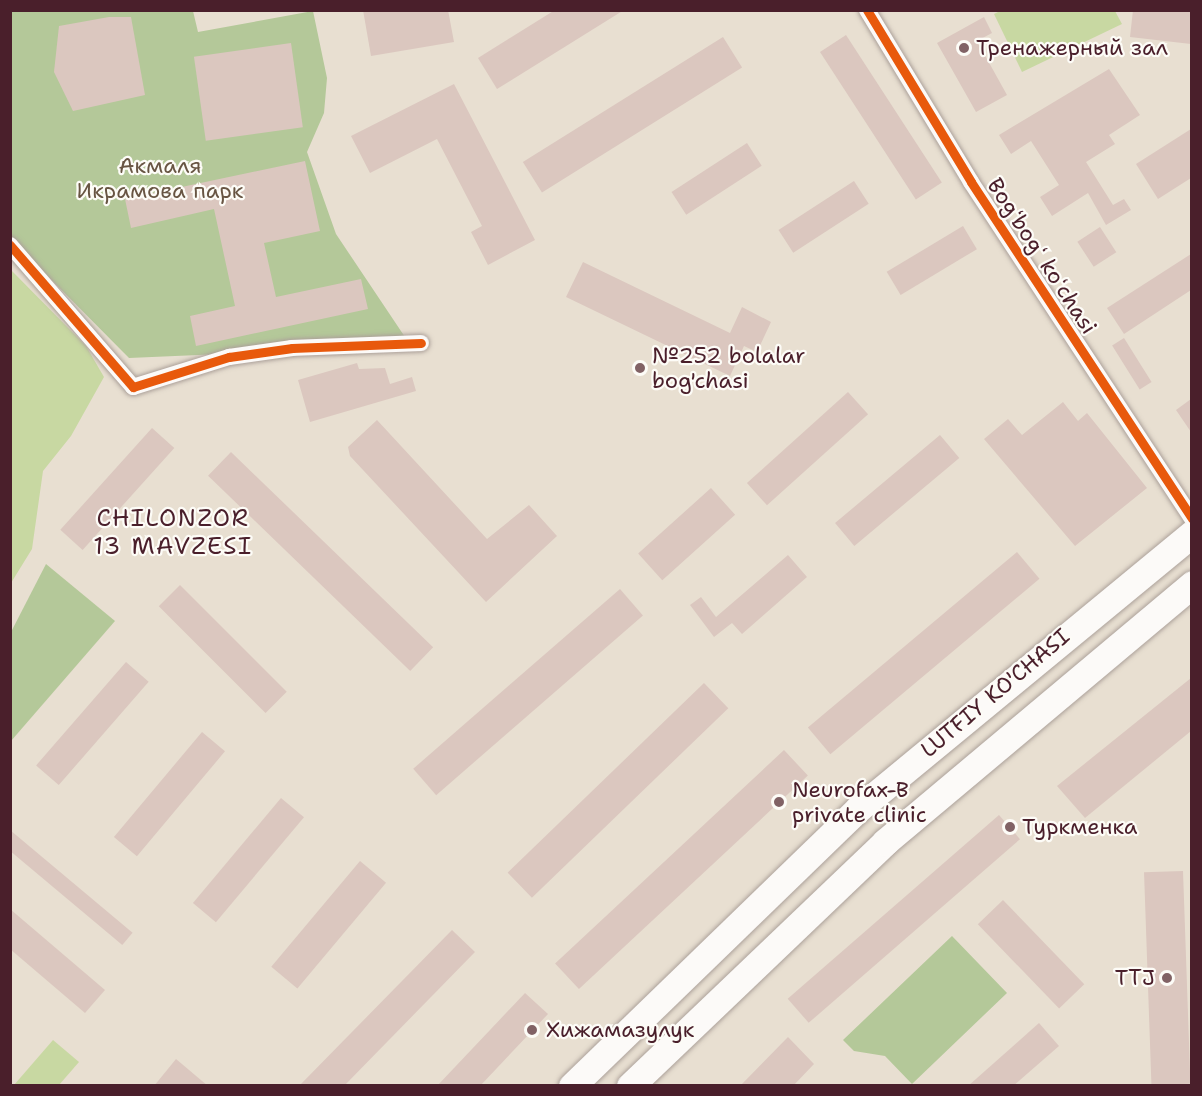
<!DOCTYPE html>
<html>
<head>
<meta charset="utf-8">
<style>
	body { margin:0 }
	#map { position:relative; width:1202px; height:1096px; overflow:hidden; background:#e8dfd1; font-family:"Shantell Sans",sans-serif }
	div>[style] { position:absolute }
	[style*='--x'] { left:calc(var(--x)*1px); top:calc(var(--y)*1px); width:calc(var(--w)*1px); rotate:calc(var(--a)*1deg) }
	.green>* { inset:0; background:#c8d8a2 }
	.forest>* { inset:0; background:#b4c899 }
	.building>* { inset:0; background:#dbc7bf; transform-origin:0 0 }
	.roads { filter:drop-shadow(0 0 2px #aca19a) drop-shadow(0 0 2px #aca19a) }
	.minor>* { height:16px; margin:-8px; padding:0 8px; transform-origin:8px; border-radius:8px; background:#fcfaf8 }
	.primary>* { height:27px; margin:-13.5px; padding:0 13.5px; transform-origin:13.5px; border-radius:13.5px; background:#fcfaf8 }
	.cycleway>* { height:9px; margin:-4.5px; padding:0 4.5px; transform-origin:4.5px; border-radius:4.5px; background:#e8590c }
	.dots>* { width:16px; height:16px; translate:-50% -50%; box-sizing:border-box; border:3px solid #fdfcf7; border-radius:50% }
	span { translate:-50% -50%; white-space:nowrap; text-align:center; line-height:1.15; -webkit-text-stroke:4.5px #fdfcf7; paint-order:stroke }
	.poi-label { font-size:22px; color:#4a1f2b }
	.left { translate:0 -50%; text-align:left }
	.right { translate:-100% -50%; text-align:right }
	.park-label { font-size:22px; color:#685543 }
	.street-label { font-size:22px; color:#4a1f2b }
	.neighbourhood-label { font-size:24px; color:#4a1f2b; letter-spacing:1.5px }
	.frame { position:absolute; inset:0; border:12px solid #4a1f2b; pointer-events:none }
</style>
</head>
<body>
<div id="map">
	<div class="green">
		<i style="clip-path:polygon(1002px 10px,1115px 11px,1122px 24px,1022px 72px,994px 14px)"></i>
		<i style="clip-path:polygon(12px 271px,86px 346px,104px 377px,71px 436px,43px 471px,32px 549px,11px 583px)"></i>
		<i style="clip-path:polygon(53px 1040px,79px 1062px,59px 1085px,14px 1085px)"></i>
	</div>
	<div class="forest">
		<i style="clip-path:polygon(10px 11px,193px 11px,198px 32px,313px 11px,327px 78px,324px 113px,307px 152px,336px 234px,411px 346px,129px 358px,11px 239px)"></i>
		<i style="clip-path:polygon(46px 564px,115px 621px,11px 741px,11px 632px)"></i>
		<i style="clip-path:polygon(952px 936px,1007px 993px,912px 1084px,885px 1056px,854px 1051px,843px 1040px)"></i>
	</div>
	<div class="building">
		<i style="clip-path:polygon(363px 10px,448px 10px,454px 42px,371px 56px)"></i>
		<i style="clip-path:polygon(555px 10px,624px 10px,497px 89px,478px 58px)"></i>
		<i style="clip-path:polygon(1133px 10px,1191px 10px,1191px 44px,1130px 37px)"></i>
		<i style="clip-path:polygon(109px 17px,131px 17px,145px 95px,73px 111px,54px 72px,59px 26px)"></i>
		<i style="clip-path:polygon(984px 17px,992px 33px,977px 41px,1007px 95px,976px 112px,937px 43px)"></i>
		<i style="left:846px;top:35px;width:176px;height:31px;rotate:57deg"></i>
		<i style="left:723px;top:37px;width:36px;height:236px;rotate:58deg"></i>
		<i style="left:291px;top:43px;width:85px;height:98px;rotate:82deg"></i>
		<i style="clip-path:polygon(1109px 69px,1140px 115px,1109px 135px,1115px 144px,1086px 162px,1113px 205px,1124px 199px,1131px 210px,1106px 225px,1088px 193px,1052px 216px,1040px 197px,1059px 185px,1031px 141px,1011px 154px,999px 135px)"></i>
		<i style="clip-path:polygon(454px 84px,535px 240px,488px 265px,471px 232px,482px 226px,437px 139px,370px 173px,351px 136px)"></i>
		<i style="clip-path:polygon(1191px 129px,1191px 178px,1158px 199px,1136px 164px)"></i>
		<i style="left:747px;top:143px;width:27px;height:90px;rotate:57deg"></i>
		<i style="clip-path:polygon(305px 161px,320px 231px,264px 243px,276px 297px,361px 279px,368px 309px,196px 346px,190px 316px,235px 306px,214px 209px,131px 228px,125px 199px)"></i>
		<i style="left:854px;top:181px;width:27px;height:90px;rotate:57deg"></i>
		<i style="left:963px;top:226px;width:27px;height:89px;rotate:59deg"></i>
		<i style="left:1100px;top:227px;width:30px;height:27px;rotate:57deg"></i>
		<i style="clip-path:polygon(1191px 254px,1191px 290px,1124px 334px,1107px 308px)"></i>
		<i style="clip-path:polygon(583px 262px,730px 333px,742px 307px,771px 322px,757px 352px,744px 346px,730px 376px,566px 297px)"></i>
		<i style="left:1124px;top:338px;width:52px;height:14px;rotate:58deg"></i>
		<i style="clip-path:polygon(357px 363px,359px 369px,385px 368px,390px 384px,412px 377px,416px 391px,310px 422px,298px 380px)"></i>
		<i style="left:848px;top:392px;width:30px;height:136px;rotate:48deg"></i>
		<i style="clip-path:polygon(1191px 399px,1191px 432px,1176px 410px)"></i>
		<i style="clip-path:polygon(1063px 402px,1078px 421px,1087px 413px,1147px 488px,1075px 546px,984px 439px,1008px 419px,1022px 435px)"></i>
		<i style="clip-path:polygon(377px 420px,487px 539px,529px 505px,557px 536px,486px 602px,350px 456px,348px 447px)"></i>
		<i style="left:152px;top:428px;width:30px;height:137px;rotate:42deg"></i>
		<i style="left:940px;top:435px;width:30px;height:137px;rotate:50deg"></i>
		<i style="left:231px;top:452px;width:281px;height:33px;rotate:44deg"></i>
		<i style="left:711px;top:488px;width:36px;height:98px;rotate:48deg"></i>
		<i style="left:1017px;top:552px;width:35px;height:273px;rotate:50deg"></i>
		<i style="clip-path:polygon(788px 555px,807px 577px,742px 634px,732px 623px,714px 637px,690px 605px,701px 597px,716px 617px)"></i>
		<i style="left:180px;top:585px;width:151px;height:30px;rotate:45deg"></i>
		<i style="left:620px;top:589px;width:35px;height:274px;rotate:49deg"></i>
		<i style="left:126px;top:662px;width:30px;height:137px;rotate:41deg"></i>
		<i style="clip-path:polygon(1191px 678px,1191px 731px,1085px 818px,1057px 786px)"></i>
		<i style="left:704px;top:683px;width:35px;height:273px;rotate:46deg"></i>
		<i style="left:202px;top:732px;width:30px;height:137px;rotate:40deg"></i>
		<i style="left:784px;top:750px;width:35px;height:313px;rotate:47deg"></i>
		<i style="left:281px;top:798px;width:30px;height:137px;rotate:40deg"></i>
		<i style="left:999px;top:815px;width:32px;height:280px;rotate:49deg"></i>
		<i style="left:10px;top:830px;width:160px;height:16px;rotate:40deg"></i>
		<i style="left:360px;top:861px;width:34px;height:138px;rotate:40deg"></i>
		<i style="left:1183px;top:871px;width:213px;height:39px;rotate:88deg"></i>
		<i style="left:1003px;top:900px;width:117px;height:35px;rotate:46deg"></i>
		<i style="clip-path:polygon(10px 909px,105px 990px,85px 1013px,10px 949px)"></i>
		<i style="clip-path:polygon(452px 930px,475px 952px,344px 1086px,299px 1086px)"></i>
		<i style="clip-path:polygon(525px 993px,548px 1014px,480px 1086px,437px 1086px)"></i>
		<i style="clip-path:polygon(1039px 1023px,1059px 1046px,1013px 1086px,968px 1086px)"></i>
		<i style="clip-path:polygon(788px 1037px,814px 1064px,793px 1086px,740px 1086px)"></i>
		<i style="clip-path:polygon(176px 1059px,208px 1086px,154px 1086px)"></i>
	</div>
	<div class="roads">
		<div class="minor">
			<i style="--x:867;--y:10;--w:201;--a:58.8"></i>
			<i style="--x:971;--y:182;--w:403;--a:56.7"></i>
			<i style="--x:10;--y:245;--w:188;--a:49.1"></i>
			<i style="--x:133;--y:387;--w:101;--a:-17.4"></i>
			<i style="--x:229;--y:357;--w:64;--a:-8.1"></i>
			<i style="--x:292;--y:348;--w:129;--a:-2.2"></i>
		</div>
		<div class="primary">
			<i style="--x:572;--y:1086;--w:398;--a:-44.1"></i>
			<i style="--x:858;--y:809;--w:433;--a:-39.5"></i>
			<i style="--x:630;--y:1086;--w:353;--a:-43.7"></i>
			<i style="--x:885;--y:842;--w:401;--a:-40"></i>
		</div>
	</div>
	<div class="cycleway">
		<i style="--x:867;--y:10;--w:201;--a:58.8"></i>
		<i style="--x:971;--y:182;--w:403;--a:56.7"></i>
		<i style="--x:10;--y:245;--w:188;--a:49.1"></i>
		<i style="--x:133;--y:387;--w:101;--a:-17.4"></i>
		<i style="--x:229;--y:357;--w:64;--a:-8.1"></i>
		<i style="--x:292;--y:348;--w:129;--a:-2.2"></i>
	</div>
	<div class="dots">
		<i style="left:964px;top:48px;background:#816265"></i>
		<i style="left:640px;top:368px;background:#816265"></i>
		<i style="left:779px;top:802px;background:#816265"></i>
		<i style="left:1010px;top:827px;background:#816265"></i>
		<i style="left:1167px;top:978px;background:#816265"></i>
		<i style="left:532px;top:1030px;background:#816265"></i>
	</div>
	<div class="poi-label">
		<span class="left" style="left:976px;top:48px">Тренажерный зал</span>
		<span class="left" style="left:652px;top:368px">№252 bolalar<br>bog'chasi</span>
		<span class="left" style="left:792px;top:802px">Neurofax-B<br>private clinic</span>
		<span class="left" style="left:1022px;top:827px">Туркменка</span>
		<span class="right" style="left:1155px;top:978px">TTJ</span>
		<span class="left" style="left:546px;top:1030px">Хижамазулук</span>
	</div>
	<div class="park-label">
		<span style="left:160px;top:178px">Акмаля<br>Икрамова парк</span>
	</div>
	<div class="street-label">
		<span style="left:1042px;top:256px;rotate:57deg">Bogʻbogʻ koʻchasi</span>
		<span style="left:995px;top:693px;rotate:-40deg">LUTFIY KO'CHASI</span>
	</div>
	<div class="neighbourhood-label">
		<span style="left:173px;top:533px">CHILONZOR<br>13 MAVZESI</span>
	</div>
	<div class="frame"></div>
</div>
</body>
</html>
